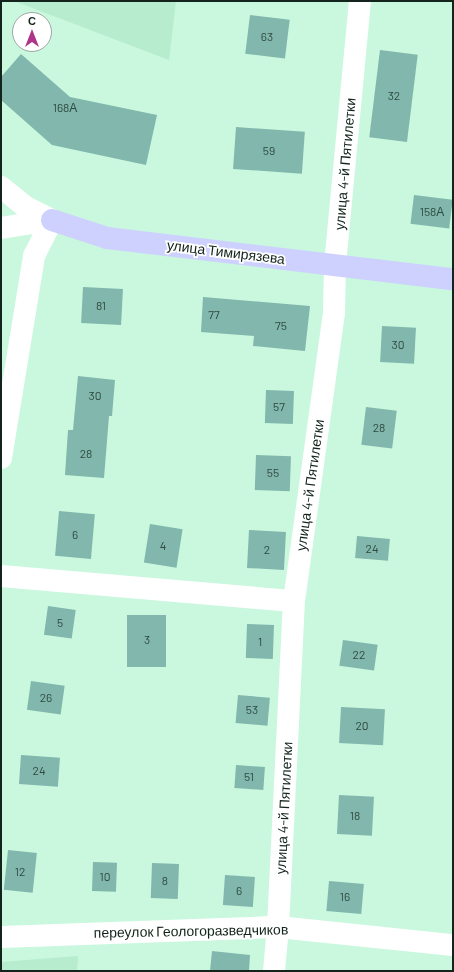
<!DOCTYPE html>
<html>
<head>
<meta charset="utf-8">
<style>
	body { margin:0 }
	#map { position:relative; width:454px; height:972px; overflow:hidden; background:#c9f8de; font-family:Barlow,sans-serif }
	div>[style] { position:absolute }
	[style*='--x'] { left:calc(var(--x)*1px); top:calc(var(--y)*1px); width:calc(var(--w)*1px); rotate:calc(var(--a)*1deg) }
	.built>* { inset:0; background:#b7ecce }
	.building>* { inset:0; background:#81b7ac; transform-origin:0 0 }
	.minor>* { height:22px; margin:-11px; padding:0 11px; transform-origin:11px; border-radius:11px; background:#fff }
	.major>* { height:22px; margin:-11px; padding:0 11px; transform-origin:11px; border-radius:11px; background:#ced1fe }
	span { translate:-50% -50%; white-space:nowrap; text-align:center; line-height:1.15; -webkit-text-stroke:3.5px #fff; paint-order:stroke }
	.number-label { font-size:12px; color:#2e493f }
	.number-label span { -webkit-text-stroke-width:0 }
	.street-label { font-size:14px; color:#12241b }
	.frame { position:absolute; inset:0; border:2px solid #12241b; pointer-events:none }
	.north { position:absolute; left:12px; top:12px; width:40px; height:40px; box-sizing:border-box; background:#fff; border:1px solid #a0a7a4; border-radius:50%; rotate:0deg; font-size:11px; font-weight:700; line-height:16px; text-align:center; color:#12241b }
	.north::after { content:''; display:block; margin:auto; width:14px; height:18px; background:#ad368c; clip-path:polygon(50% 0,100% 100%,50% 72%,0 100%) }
</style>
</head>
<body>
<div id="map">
	<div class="built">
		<i style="clip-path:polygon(14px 1px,176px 1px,169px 60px)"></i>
		<i style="clip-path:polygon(78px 956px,77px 971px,1px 971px,1px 962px)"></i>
	</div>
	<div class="building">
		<i style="left:250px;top:15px;width:40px;height:39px;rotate:7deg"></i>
		<i style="left:380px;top:50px;width:38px;height:88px;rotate:7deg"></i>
		<i style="clip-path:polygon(21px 54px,70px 97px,157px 115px,146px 165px,52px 145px,1px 100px,1px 77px)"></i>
		<i style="left:236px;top:127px;width:69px;height:42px;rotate:4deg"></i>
		<i style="left:414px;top:195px;width:39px;height:29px;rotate:7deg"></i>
		<i style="left:83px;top:287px;width:40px;height:36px;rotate:3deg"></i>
		<i style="clip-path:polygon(203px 297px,310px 306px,305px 351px,253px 346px,254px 336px,201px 332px)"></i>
		<i style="left:382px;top:326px;width:34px;height:36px;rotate:3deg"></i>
		<i style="clip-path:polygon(78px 376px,115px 380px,112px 416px,109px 416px,104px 478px,65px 475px,68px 430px,73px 430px)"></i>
		<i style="left:266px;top:390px;width:28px;height:33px;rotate:2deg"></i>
		<i style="left:366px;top:407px;width:31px;height:38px;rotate:7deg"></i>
		<i style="left:256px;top:455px;width:35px;height:35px;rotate:2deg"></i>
		<i style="left:59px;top:511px;width:36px;height:45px;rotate:5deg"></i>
		<i style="left:150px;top:524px;width:33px;height:39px;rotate:9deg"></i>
		<i style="left:249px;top:530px;width:37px;height:38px;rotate:3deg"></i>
		<i style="left:357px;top:536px;width:33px;height:22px;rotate:5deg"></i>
		<i style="left:48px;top:606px;width:28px;height:29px;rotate:8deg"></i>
		<i style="left:127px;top:615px;width:39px;height:52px"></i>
		<i style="left:247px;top:624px;width:27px;height:34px;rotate:2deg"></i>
		<i style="left:343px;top:640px;width:35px;height:26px;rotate:8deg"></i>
		<i style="left:31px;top:681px;width:34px;height:29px;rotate:8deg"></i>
		<i style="left:238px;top:695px;width:32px;height:28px;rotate:5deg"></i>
		<i style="left:341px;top:707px;width:44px;height:36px;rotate:3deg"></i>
		<i style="left:21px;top:755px;width:39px;height:29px;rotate:4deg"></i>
		<i style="left:236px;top:765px;width:29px;height:23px;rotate:4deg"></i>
		<i style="left:339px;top:795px;width:35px;height:39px;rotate:3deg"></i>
		<i style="left:8px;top:850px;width:29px;height:40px;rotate:6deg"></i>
		<i style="left:93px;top:862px;width:24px;height:29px;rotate:2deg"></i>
		<i style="left:152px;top:863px;width:27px;height:35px;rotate:2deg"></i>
		<i style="left:225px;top:875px;width:30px;height:30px;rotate:4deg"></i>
		<i style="left:329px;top:881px;width:35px;height:30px;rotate:5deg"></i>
		<i style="clip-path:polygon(212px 951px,250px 955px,249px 971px,210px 971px)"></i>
	</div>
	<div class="minor">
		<i style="--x:1;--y:187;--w:32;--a:39"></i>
		<i style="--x:26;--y:207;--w:29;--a:27"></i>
		<i style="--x:1;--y:228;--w:52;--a:-8.9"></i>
		<i style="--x:1;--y:458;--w:205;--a:-80.7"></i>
		<i style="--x:34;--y:256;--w:40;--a:-63.4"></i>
		<i style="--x:1;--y:576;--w:294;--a:4.9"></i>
		<i style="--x:1;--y:937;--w:277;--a:-2.1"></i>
		<i style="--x:278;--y:927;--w:176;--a:5.9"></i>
		<i style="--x:274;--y:971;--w:44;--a:-84.8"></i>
		<i style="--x:278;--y:927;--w:326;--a:-87.2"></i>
		<i style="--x:294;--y:601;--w:291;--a:-82.1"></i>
		<i style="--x:334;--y:313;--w:48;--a:-88.8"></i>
		<i style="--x:335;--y:265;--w:265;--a:-84.6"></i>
	</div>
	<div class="major">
		<i style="--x:52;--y:220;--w:58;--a:18.1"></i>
		<i style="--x:107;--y:238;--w:348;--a:6.8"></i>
	</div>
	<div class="number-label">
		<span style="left:267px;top:37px">63</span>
		<span style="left:394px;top:96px">32</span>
		<span style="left:65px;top:108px">168А</span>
		<span style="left:269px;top:151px">59</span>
		<span style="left:432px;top:212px">158А</span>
		<span style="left:101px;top:306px">81</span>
		<span style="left:214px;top:315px">77</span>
		<span style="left:281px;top:326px">75</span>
		<span style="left:398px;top:345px">30</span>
		<span style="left:95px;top:396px">30</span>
		<span style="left:279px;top:407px">57</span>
		<span style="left:379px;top:428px">28</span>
		<span style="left:86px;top:454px">28</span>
		<span style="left:273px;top:473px">55</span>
		<span style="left:75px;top:535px">6</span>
		<span style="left:163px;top:546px">4</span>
		<span style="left:372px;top:549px">24</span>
		<span style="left:267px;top:550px">2</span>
		<span style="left:60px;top:623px">5</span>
		<span style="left:147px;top:640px">3</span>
		<span style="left:260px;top:642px">1</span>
		<span style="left:359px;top:655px">22</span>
		<span style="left:46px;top:698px">26</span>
		<span style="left:252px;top:710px">53</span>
		<span style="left:362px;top:726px">20</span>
		<span style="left:39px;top:771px">24</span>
		<span style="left:249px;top:777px">51</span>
		<span style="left:355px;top:816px">18</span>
		<span style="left:20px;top:872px">12</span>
		<span style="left:105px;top:877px">10</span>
		<span style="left:165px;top:881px">8</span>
		<span style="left:239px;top:891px">6</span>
		<span style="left:345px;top:897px">16</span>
	</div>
	<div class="street-label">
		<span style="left:345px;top:164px;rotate:-85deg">улица 4-й Пятилетки</span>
		<span style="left:226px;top:252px;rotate:7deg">улица Тимирязева</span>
		<span style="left:310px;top:485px;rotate:-82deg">улица 4-й Пятилетки</span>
		<span style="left:284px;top:808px;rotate:-87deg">улица 4-й Пятилетки</span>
		<span style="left:191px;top:931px;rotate:-1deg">переулок Геологоразведчиков</span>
	</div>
	<div class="frame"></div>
	<div class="north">С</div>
</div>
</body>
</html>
